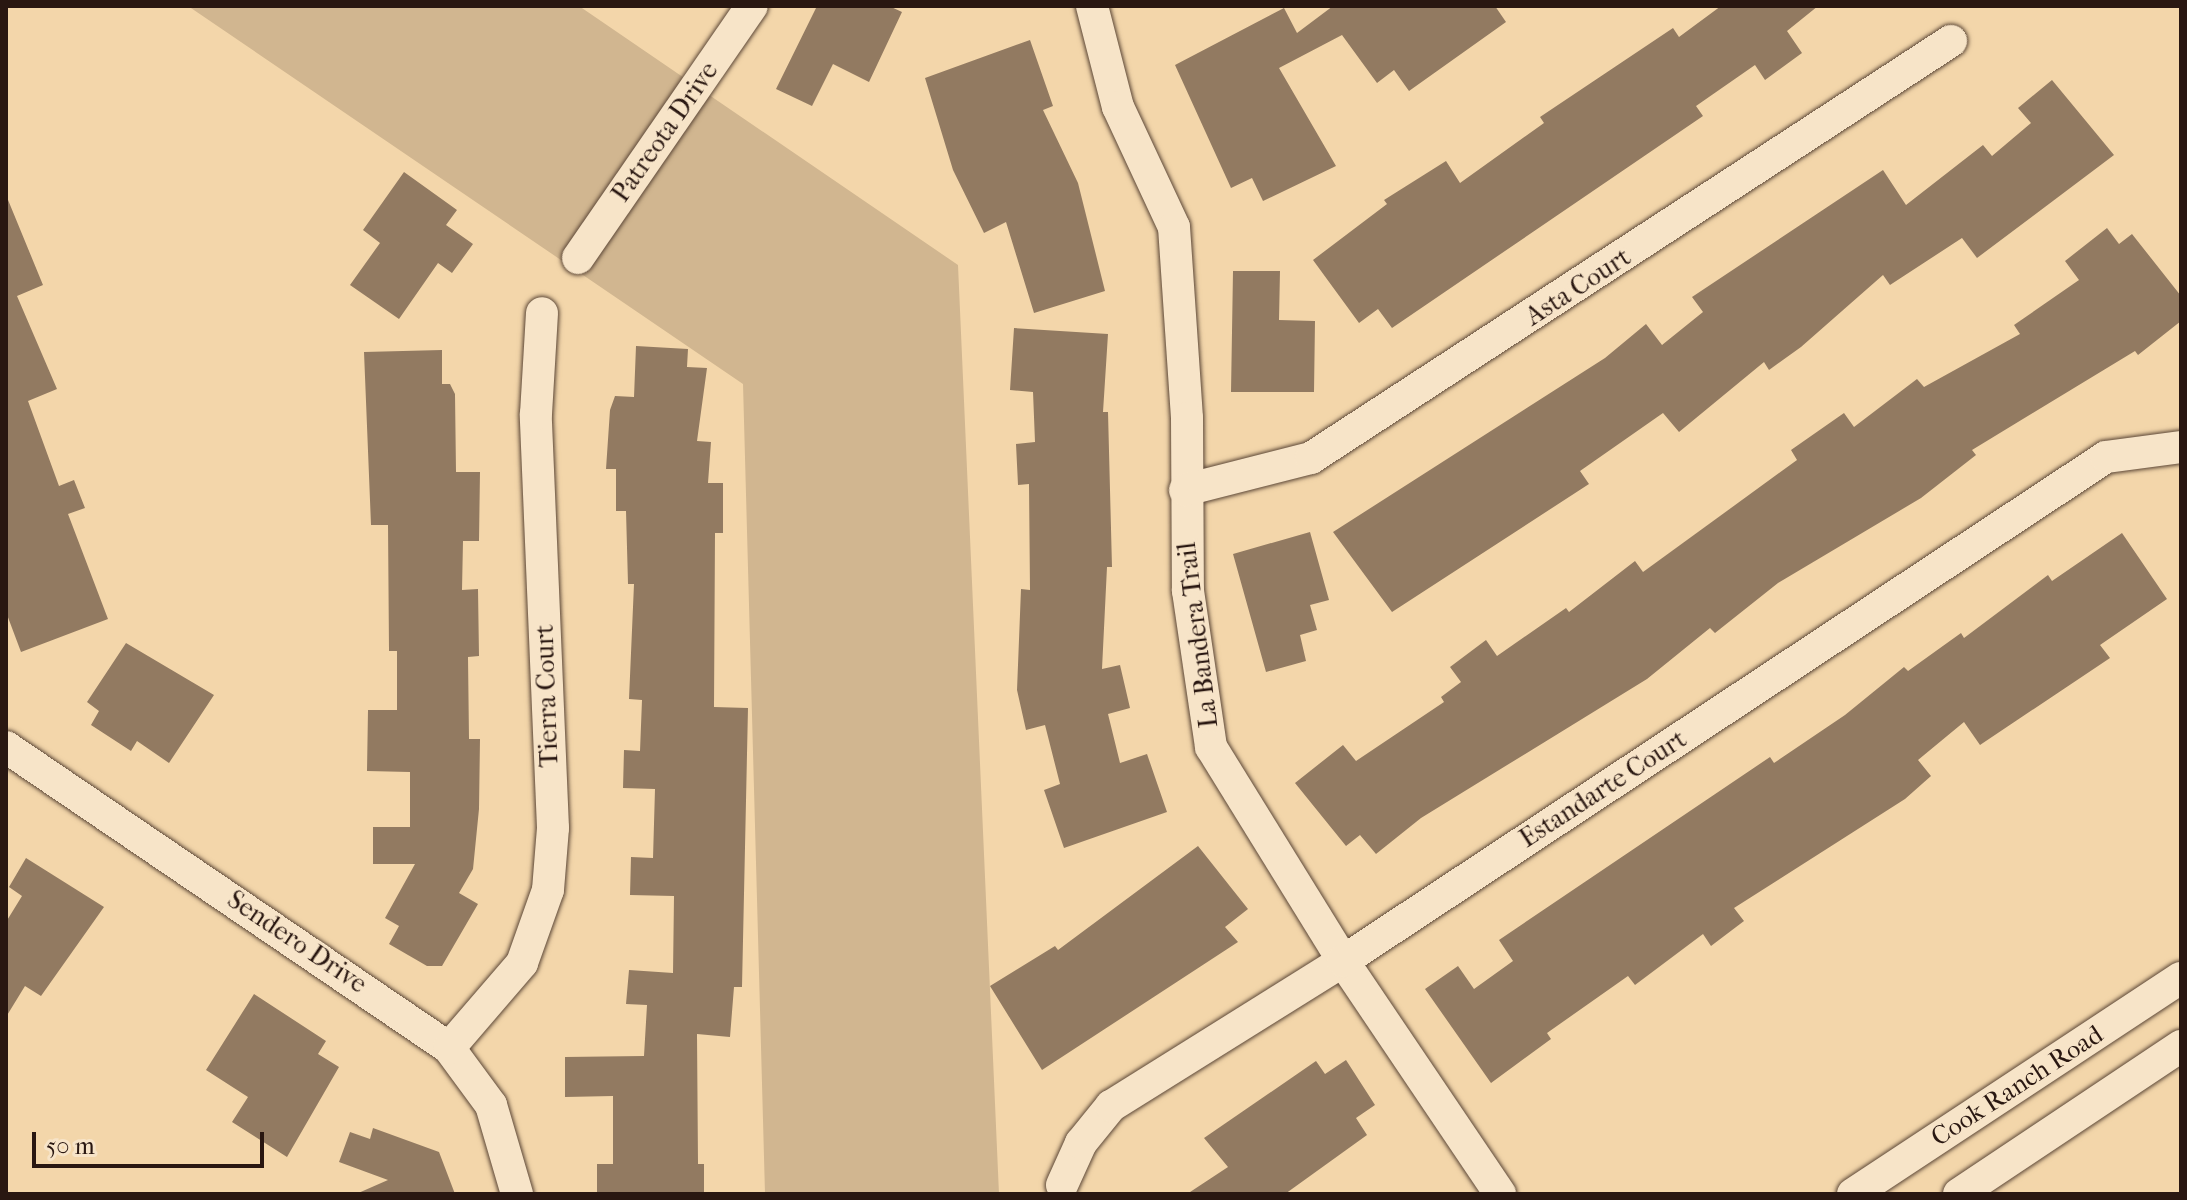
<!DOCTYPE html>
<html>
<head>
<meta charset="utf-8">
<style>
	body { margin:0 }
	#map { position:relative; width:2187px; height:1200px; overflow:hidden; background:#f3d6aa; font-family:"IM FELL French Canon",serif }
	div>[style] { position:absolute }
	[style*='--x'] { left:calc(var(--x)*1px); top:calc(var(--y)*1px); width:calc(var(--w)*1px); rotate:calc(var(--a)*1deg) }
	.green>* { inset:0; background:#d1b690 }
	.building>* { inset:0; background:#927a61 }
	.roads { filter:drop-shadow(0 0 2px #5c4737) drop-shadow(0 0 2px #5c4737) }
	.minor>* { height:32px; margin:-16px; padding:0 16px; transform-origin:16px; border-radius:16px; background:#f7e4c8 }
	span { translate:-50% -50%; white-space:nowrap; text-align:center; line-height:1.15; -webkit-text-stroke:6px #f7e4c8; paint-order:stroke }
	.street-label { font-size:26px; color:#291711 }
	.frame { position:absolute; inset:0; border:8px solid #291711; pointer-events:none }
	.scale { position:absolute; left:32px; top:1132px; width:232px; height:36px; box-sizing:border-box; border:4px solid #291711; border-top:0; padding-left:10px; font-size:24px; line-height:28px; white-space:nowrap; color:#291711; -webkit-text-stroke:6px #f7e4c8; paint-order:stroke }
</style>
</head>
<body>
<div id="map">
	<div class="green">
		<i style="clip-path:polygon(188px 6px,579px 6px,958px 265px,999px 1194px,765px 1194px,743px 384px)"></i>
	</div>
	<div class="building">
		<i style="clip-path:polygon(817px 6px,889px 6px,902px 12px,869px 82px,833px 64px,812px 106px,776px 89px)"></i>
		<i style="clip-path:polygon(1333px 6px,1495px 6px,1506px 22px,1409px 91px,1394px 70px,1377px 83px,1342px 35px,1279px 68px,1336px 166px,1263px 201px,1252px 178px,1231px 188px,1175px 65px,1284px 8px,1297px 33px)"></i>
		<i style="clip-path:polygon(1721px 6px,1818px 6px,1787px 31px,1802px 53px,1765px 80px,1755px 65px,1696px 106px,1703px 116px,1392px 328px,1378px 309px,1359px 323px,1313px 260px,1387px 204px,1384px 200px,1446px 161px,1460px 183px,1544px 123px,1540px 117px,1673px 28px,1679px 37px)"></i>
		<i style="clip-path:polygon(1030px 40px,1053px 106px,1043px 110px,1078px 183px,1105px 291px,1034px 313px,1006px 222px,984px 233px,953px 170px,925px 78px)"></i>
		<i style="clip-path:polygon(2052px 80px,2114px 155px,1977px 258px,1962px 238px,1890px 285px,1883px 275px,1801px 347px,1769px 370px,1764px 362px,1679px 432px,1663px 413px,1580px 471px,1589px 484px,1392px 612px,1333px 532px,1605px 358px,1646px 324px,1662px 345px,1703px 312px,1692px 297px,1883px 170px,1906px 205px,1983px 145px,1992px 156px,2031px 123px,2018px 108px)"></i>
		<i style="clip-path:polygon(404px 172px,457px 210px,446px 225px,473px 244px,452px 273px,438px 263px,399px 319px,350px 285px,380px 243px,363px 230px)"></i>
		<i style="clip-path:polygon(6px 195px,43px 285px,17px 296px,57px 389px,28px 401px,59px 486px,74px 480px,85px 508px,68px 514px,108px 619px,21px 652px,6px 612px)"></i>
		<i style="clip-path:polygon(2107px 228px,2119px 244px,2132px 234px,2181px 296px,2181px 321px,2138px 355px,2135px 351px,1972px 450px,1976px 455px,1921px 498px,1778px 583px,1715px 633px,1710px 628px,1647px 679px,1421px 818px,1376px 854px,1360px 835px,1346px 846px,1295px 783px,1343px 745px,1356px 761px,1444px 702px,1441px 697px,1461px 682px,1450px 667px,1486px 640px,1497px 656px,1566px 608px,1569px 612px,1635px 561px,1643px 572px,1797px 460px,1791px 450px,1844px 413px,1854px 427px,1917px 379px,1924px 387px,2020px 334px,2014px 325px,2079px 280px,2065px 261px)"></i>
		<i style="clip-path:polygon(1233px 271px,1280px 271px,1279px 320px,1315px 321px,1314px 392px,1231px 392px)"></i>
		<i style="clip-path:polygon(1014px 328px,1108px 334px,1103px 412px,1108px 412px,1112px 567px,1107px 567px,1102px 669px,1120px 665px,1130px 708px,1108px 714px,1120px 763px,1147px 754px,1167px 812px,1064px 848px,1044px 790px,1060px 784px,1045px 725px,1026px 730px,1017px 690px,1021px 589px,1030px 590px,1029px 484px,1018px 485px,1016px 444px,1035px 442px,1033px 392px,1010px 390px)"></i>
		<i style="clip-path:polygon(636px 346px,688px 349px,687px 367px,707px 368px,697px 441px,711px 442px,708px 483px,723px 483px,723px 533px,715px 533px,714px 707px,748px 708px,742px 987px,734px 987px,730px 1037px,697px 1034px,698px 1164px,704px 1164px,704px 1194px,597px 1194px,597px 1164px,613px 1164px,613px 1096px,565px 1097px,565px 1057px,644px 1056px,647px 1005px,626px 1004px,629px 970px,673px 973px,674px 896px,630px 895px,631px 857px,653px 858px,655px 789px,623px 788px,624px 750px,640px 751px,642px 700px,629px 699px,634px 584px,628px 584px,626px 511px,616px 511px,616px 469px,606px 469px,610px 410px,615px 396px,634px 397px)"></i>
		<i style="clip-path:polygon(442px 350px,442px 384px,450px 384px,455px 394px,456px 472px,480px 472px,479px 541px,463px 541px,462px 590px,478px 589px,479px 656px,468px 657px,469px 739px,480px 739px,479px 809px,473px 869px,459px 893px,478px 904px,442px 966px,427px 966px,389px 944px,399px 926px,385px 918px,415px 864px,373px 864px,373px 827px,410px 827px,410px 772px,367px 771px,368px 710px,397px 710px,397px 651px,389px 651px,388px 525px,371px 525px,364px 352px)"></i>
		<i style="clip-path:polygon(1310px 532px,1329px 600px,1310px 605px,1317px 630px,1300px 635px,1306px 661px,1266px 672px,1233px 554px)"></i>
		<i style="clip-path:polygon(2122px 533px,2167px 599px,2100px 645px,2110px 658px,1980px 745px,1964px 722px,1918px 760px,1931px 776px,1905px 799px,1734px 908px,1744px 921px,1711px 946px,1703px 934px,1635px 985px,1628px 976px,1547px 1033px,1551px 1039px,1491px 1083px,1425px 989px,1458px 966px,1474px 989px,1513px 961px,1499px 940px,1770px 757px,1774px 763px,1845px 715px,1904px 667px,1908px 671px,1961px 633px,1964px 638px,2048px 575px,2052px 581px)"></i>
		<i style="clip-path:polygon(126px 643px,214px 695px,169px 763px,137px 741px,131px 751px,91px 725px,99px 711px,87px 702px)"></i>
		<i style="clip-path:polygon(1198px 846px,1248px 909px,1225px 927px,1238px 942px,1042px 1070px,990px 986px,1055px 946px,1058px 950px)"></i>
		<i style="clip-path:polygon(26px 858px,104px 907px,41px 996px,25px 986px,6px 1017px,6px 922px,22px 896px,9px 887px)"></i>
		<i style="clip-path:polygon(254px 994px,326px 1041px,318px 1054px,339px 1067px,287px 1157px,232px 1122px,248px 1097px,206px 1070px)"></i>
		<i style="clip-path:polygon(1346px 1060px,1375px 1105px,1356px 1118px,1367px 1135px,1285px 1194px,1187px 1194px,1228px 1167px,1204px 1138px,1316px 1061px,1325px 1074px)"></i>
		<i style="clip-path:polygon(373px 1128px,439px 1152px,455px 1194px,356px 1194px,388px 1180px,339px 1162px,350px 1132px,370px 1139px)"></i>
	</div>
	<div class="roads">
		<div class="minor">
			<i style="--x:1092;--y:6;--w:104;--a:75.6"></i>
			<i style="--x:1118;--y:107;--w:132;--a:65"></i>
			<i style="--x:1174;--y:227;--w:191;--a:86.1"></i>
			<i style="--x:1187;--y:418;--w:173;--a:89.7"></i>
			<i style="--x:1188;--y:591;--w:158;--a:81.6"></i>
			<i style="--x:1211;--y:747;--w:251;--a:58.3"></i>
			<i style="--x:1343;--y:961;--w:281;--a:56"></i>
			<i style="--x:578;--y:258;--w:306;--a:-55.4"></i>
			<i style="--x:1185;--y:490;--w:130;--a:-14.3"></i>
			<i style="--x:1311;--y:458;--w:764;--a:-33.09"></i>
			<i style="--x:6;--y:747;--w:536;--a:34.19"></i>
			<i style="--x:449;--y:1048;--w:71;--a:53.6"></i>
			<i style="--x:491;--y:1105;--w:93;--a:73.7"></i>
			<i style="--x:449;--y:1048;--w:112;--a:-49.3"></i>
			<i style="--x:522;--y:963;--w:77;--a:-70.4"></i>
			<i style="--x:548;--y:890;--w:62;--a:-85.4"></i>
			<i style="--x:553;--y:828;--w:414;--a:-92.4"></i>
			<i style="--x:536;--y:414;--w:101;--a:-86.6"></i>
			<i style="--x:1062;--y:1185;--w:46;--a:-65.7"></i>
			<i style="--x:1081;--y:1143;--w:48;--a:-51"></i>
			<i style="--x:1111;--y:1106;--w:274;--a:-32"></i>
			<i style="--x:1343;--y:961;--w:914;--a:-33.45"></i>
			<i style="--x:2106;--y:457;--w:76;--a:-7.6"></i>
			<i style="--x:1853;--y:1194;--w:393;--a:-33.4"></i>
			<i style="--x:1959;--y:1194;--w:267;--a:-33.7"></i>
		</div>
	</div>
	<div class="street-label">
		<span style="left:665px;top:132px;rotate:-55deg">Patreota Drive</span>
		<span style="left:1578px;top:287px;rotate:-33deg">Asta Court</span>
		<span style="left:1198px;top:635px;rotate:-97deg">La Bandera Trail</span>
		<span style="left:547px;top:696px;rotate:-92deg">Tierra Court</span>
		<span style="left:1603px;top:789px;rotate:-33deg">Estandarte Court</span>
		<span style="left:297px;top:942px;rotate:34deg">Sendero Drive</span>
		<span style="left:2017px;top:1086px;rotate:-33deg">Cook Ranch Road</span>
	</div>
	<div class="frame"></div>
	<div class="scale">50 m</div>
</div>
</body>
</html>
